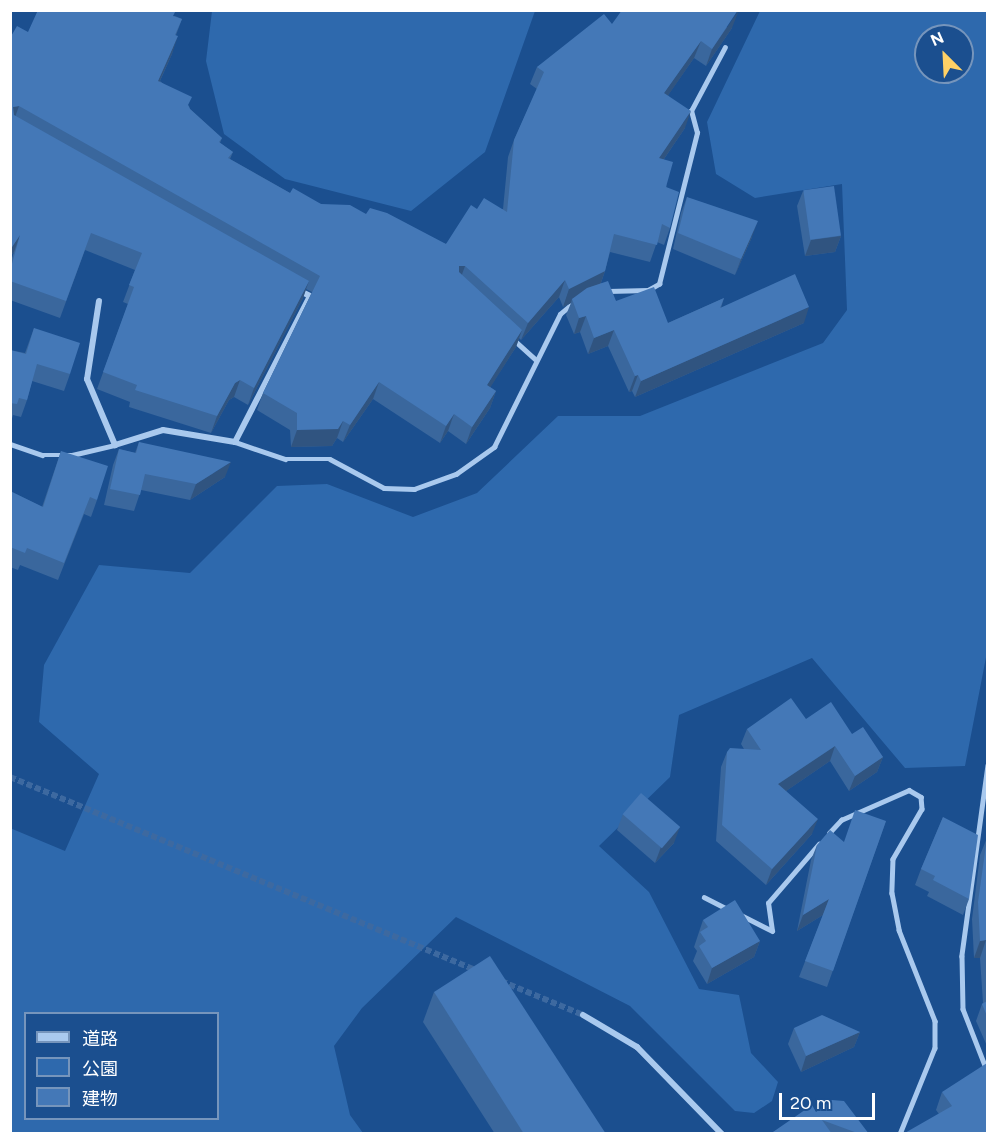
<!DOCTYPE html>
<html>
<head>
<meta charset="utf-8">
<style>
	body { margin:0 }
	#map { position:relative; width:998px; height:1144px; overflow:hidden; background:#1b4f8f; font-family:Figtree,"Noto Sans JP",sans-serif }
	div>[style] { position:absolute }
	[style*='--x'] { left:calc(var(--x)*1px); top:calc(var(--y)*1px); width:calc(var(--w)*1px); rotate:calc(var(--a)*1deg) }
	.green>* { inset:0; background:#2e69ad }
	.street-tunnel>* { height:6px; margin-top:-3px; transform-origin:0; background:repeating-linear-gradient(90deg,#3d69a0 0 6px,transparent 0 9px) }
	.lane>* { height:4.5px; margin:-2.25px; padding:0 2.25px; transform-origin:2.25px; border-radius:2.25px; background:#a9c9ee }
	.street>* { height:6px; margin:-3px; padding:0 3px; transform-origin:3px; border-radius:3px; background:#a9c9ee }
	.wall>* { inset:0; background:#3a679d }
	.shaded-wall>* { inset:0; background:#305480 }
	.building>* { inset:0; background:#4478b7; transform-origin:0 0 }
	span { translate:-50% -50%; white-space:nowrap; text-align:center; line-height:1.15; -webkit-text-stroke:5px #1b4f8f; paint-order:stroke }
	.frame { position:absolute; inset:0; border:12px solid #fff; pointer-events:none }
	.legend { position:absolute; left:24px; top:1012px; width:195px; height:108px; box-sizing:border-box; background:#1b4f8f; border:2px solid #7695bc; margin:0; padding:8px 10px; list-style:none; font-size:18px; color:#fff }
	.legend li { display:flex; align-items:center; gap:12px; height:30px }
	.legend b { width:30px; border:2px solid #7695bc }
	.north { position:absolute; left:914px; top:24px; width:60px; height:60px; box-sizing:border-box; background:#1b4f8f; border:2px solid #7695bc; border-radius:50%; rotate:336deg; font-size:16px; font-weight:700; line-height:24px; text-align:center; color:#fff }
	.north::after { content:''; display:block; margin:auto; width:21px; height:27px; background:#ffd166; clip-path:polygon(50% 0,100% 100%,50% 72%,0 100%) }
	.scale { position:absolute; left:779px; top:1093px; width:96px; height:27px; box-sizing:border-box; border:3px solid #fff; border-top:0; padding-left:8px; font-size:18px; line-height:21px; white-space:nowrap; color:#fff; -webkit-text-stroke:4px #1b4f8f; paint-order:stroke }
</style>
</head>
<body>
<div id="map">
	<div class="green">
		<i style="clip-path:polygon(212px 11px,212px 10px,535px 11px,485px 152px,411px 211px,285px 179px,224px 134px,206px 61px)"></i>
		<i style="clip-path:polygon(evenodd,760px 11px,987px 11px,988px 647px,965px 766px,905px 768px,812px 658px,679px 715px,670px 777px,599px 846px,649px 892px,699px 989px,739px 995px,751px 1053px,778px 1082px,772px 1101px,754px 1113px,735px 1111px,630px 1006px,456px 917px,362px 1008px,334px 1046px,350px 1115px,363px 1133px,11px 1133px,10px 828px,65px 851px,99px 774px,39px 722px,44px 665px,99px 565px,190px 573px,277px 486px,327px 484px,413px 517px,477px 493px,558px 416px,640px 416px,823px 343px,847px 310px,842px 184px,755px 198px,716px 174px,707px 122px,760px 11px,926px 36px,962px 36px,962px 72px,926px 72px,926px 36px,760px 11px,26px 1014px,218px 1014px,218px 1118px,26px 1118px,26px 1014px)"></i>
	</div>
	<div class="street-tunnel">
		<i style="--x:10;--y:777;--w:507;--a:22.52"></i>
		<i style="--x:501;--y:981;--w:89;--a:22.5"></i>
	</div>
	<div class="lane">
		<i style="--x:608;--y:291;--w:40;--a:-1.4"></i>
		<i style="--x:648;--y:290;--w:13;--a:-29"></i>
		<i style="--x:659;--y:284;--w:156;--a:-75.9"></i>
		<i style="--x:697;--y:133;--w:23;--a:-105"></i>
		<i style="--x:691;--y:111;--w:72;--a:-62"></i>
		<i style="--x:513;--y:339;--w:30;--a:42"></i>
		<i style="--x:235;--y:442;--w:53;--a:18.8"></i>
		<i style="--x:285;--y:459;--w:45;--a:0"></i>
		<i style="--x:330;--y:459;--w:61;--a:28.2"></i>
		<i style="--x:384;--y:488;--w:30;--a:2"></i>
		<i style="--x:414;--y:489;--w:45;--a:-19.7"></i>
		<i style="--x:456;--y:474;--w:47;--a:-35.4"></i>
		<i style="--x:494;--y:447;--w:148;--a:-63.6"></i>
		<i style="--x:560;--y:314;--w:16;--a:-40"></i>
		<i style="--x:10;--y:444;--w:34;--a:19"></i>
		<i style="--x:42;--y:455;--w:30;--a:0"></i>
		<i style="--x:72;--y:455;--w:44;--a:-13.1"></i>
		<i style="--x:988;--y:765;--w:193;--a:97.8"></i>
		<i style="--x:962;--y:956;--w:53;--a:88.9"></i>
		<i style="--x:963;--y:1009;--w:69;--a:68.7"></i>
		<i style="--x:829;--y:833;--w:18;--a:-47"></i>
		<i style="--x:841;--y:820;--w:74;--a:-23.8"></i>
		<i style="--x:909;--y:790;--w:14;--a:30"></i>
		<i style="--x:921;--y:797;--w:12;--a:85"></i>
		<i style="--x:922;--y:809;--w:58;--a:120.1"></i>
		<i style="--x:893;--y:859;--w:34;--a:92"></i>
		<i style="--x:892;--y:893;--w:38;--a:79"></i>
		<i style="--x:899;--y:930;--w:98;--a:68.4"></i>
		<i style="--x:935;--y:1021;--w:27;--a:90"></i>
		<i style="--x:935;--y:1048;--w:93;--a:112.1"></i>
		<i style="--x:704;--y:897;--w:27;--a:27"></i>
		<i style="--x:741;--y:915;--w:35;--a:27"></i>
		<i style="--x:772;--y:931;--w:28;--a:-98"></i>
		<i style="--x:768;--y:903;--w:78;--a:-49.2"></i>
	</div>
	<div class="street">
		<i style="--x:99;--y:301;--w:79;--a:98.7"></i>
		<i style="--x:87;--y:379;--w:72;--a:67"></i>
		<i style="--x:115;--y:445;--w:50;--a:-17.4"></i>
		<i style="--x:163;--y:430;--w:73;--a:9.5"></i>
		<i style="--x:235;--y:442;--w:164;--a:-62.8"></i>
		<i style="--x:310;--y:296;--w:13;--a:-153"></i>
		<i style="--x:583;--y:1015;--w:63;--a:30.7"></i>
		<i style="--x:637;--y:1047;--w:122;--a:45.7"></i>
	</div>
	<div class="wall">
		<i style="clip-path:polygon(639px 12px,732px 28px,706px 66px,694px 58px,668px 95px,685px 128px,664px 159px,670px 228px,664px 245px,657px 242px,650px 262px,610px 252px,605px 271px,601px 283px,616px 301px,668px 323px,724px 298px,721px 308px,804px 323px,635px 397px,632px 391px,629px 392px,608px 346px,588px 354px,580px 332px,574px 334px,566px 315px,571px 303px,563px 307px,559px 297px,521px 340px,519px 338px,516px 347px,490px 387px,496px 391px,490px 408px,466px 444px,448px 431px,440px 443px,373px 399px,343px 442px,337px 438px,332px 446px,291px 447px,290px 430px,257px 410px,263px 393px,312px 292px,306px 289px,303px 298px,248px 405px,234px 397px,229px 400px,211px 433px,129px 407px,130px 402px,97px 389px,128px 304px,123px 302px,135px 270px,85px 250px,60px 318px,10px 300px,10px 264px,14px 252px,10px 257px,10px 38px,28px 32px,175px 16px,182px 19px,176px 35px,172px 54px,160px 81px,189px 106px,190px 109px,222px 138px,220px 143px,233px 152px,230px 159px,290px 193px,321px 204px,366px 214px,446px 244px,477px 209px,503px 209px,508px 157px,514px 140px,537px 89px,530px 84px,537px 67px,612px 24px)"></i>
		<i style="clip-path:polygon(803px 191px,841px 236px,835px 252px,805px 256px,797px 206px)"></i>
		<i style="clip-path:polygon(687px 197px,752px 237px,735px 275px,673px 249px,681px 213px)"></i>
		<i style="clip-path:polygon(34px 328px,70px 374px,64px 391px,32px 381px,27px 400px,21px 417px,13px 415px,11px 422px,10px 350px,25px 353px)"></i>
		<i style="clip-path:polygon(139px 442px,225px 477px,190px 500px,141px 490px,134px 511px,104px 505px,113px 465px,119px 449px,135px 453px)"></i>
		<i style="clip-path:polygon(61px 451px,97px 500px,91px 517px,84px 514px,58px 580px,20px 565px,18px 570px,10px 567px,10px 491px,42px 507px)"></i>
		<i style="clip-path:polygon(806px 719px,852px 734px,883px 757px,877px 772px,849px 791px,830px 761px,786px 791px,812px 834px,766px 885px,716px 841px,721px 767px,727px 752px,744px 749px,741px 744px,747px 729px)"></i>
		<i style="clip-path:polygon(623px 814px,674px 843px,655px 863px,617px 830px)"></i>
		<i style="clip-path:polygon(943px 817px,969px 899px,963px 915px,927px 896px,929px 892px,915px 885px,921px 869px)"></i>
		<i style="clip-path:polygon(886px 821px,827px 987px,799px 977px,823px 915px,797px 931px,811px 860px,817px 845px,844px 842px)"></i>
		<i style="clip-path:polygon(987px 838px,987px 1046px,976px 1021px,982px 1004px,983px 1003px,980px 958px,974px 958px,972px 919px,980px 855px)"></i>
		<i style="clip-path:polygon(703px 920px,760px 941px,754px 957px,707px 984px,693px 961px,697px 951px,694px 947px)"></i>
		<i style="clip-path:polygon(434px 992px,606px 1134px,495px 1134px,423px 1022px)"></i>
		<i style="clip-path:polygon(794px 1028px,860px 1032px,854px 1047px,801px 1072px,788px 1044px)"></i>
		<i style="clip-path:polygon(942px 1092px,987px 1134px,939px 1114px,936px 1110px)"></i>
		<i style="clip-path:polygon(816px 1112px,869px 1134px,773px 1134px,773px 1132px)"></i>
	</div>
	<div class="shaded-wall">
		<i style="clip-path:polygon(739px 10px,732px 28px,706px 66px,712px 49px)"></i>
		<i style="clip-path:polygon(178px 36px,172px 54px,152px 98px,158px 81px)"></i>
		<i style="clip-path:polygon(701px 41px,694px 58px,658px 110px,664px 93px)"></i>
		<i style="clip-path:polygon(19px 106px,13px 123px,13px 107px)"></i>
		<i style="clip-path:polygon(691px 111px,685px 128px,653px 175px,659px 158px)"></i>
		<i style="clip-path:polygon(758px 221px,752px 237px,735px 275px,741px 259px)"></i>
		<i style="clip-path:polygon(20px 235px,14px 252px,10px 257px,10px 250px)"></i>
		<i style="clip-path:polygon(841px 236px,835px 252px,805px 256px,811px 240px)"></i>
		<i style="clip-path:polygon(459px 266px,465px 266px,459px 283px)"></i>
		<i style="clip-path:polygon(605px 271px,599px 288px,572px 299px,571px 303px,563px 307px,569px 289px)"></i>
		<i style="clip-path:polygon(565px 280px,559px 297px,521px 340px,528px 323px)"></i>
		<i style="clip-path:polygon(309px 281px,303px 298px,248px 405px,254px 388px)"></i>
		<i style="clip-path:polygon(809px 307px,804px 323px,635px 397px,641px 381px)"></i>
		<i style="clip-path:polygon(586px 316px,580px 332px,574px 334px,579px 318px)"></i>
		<i style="clip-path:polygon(522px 330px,516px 347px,481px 402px,487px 385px)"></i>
		<i style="clip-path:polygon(614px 330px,608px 346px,588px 354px,594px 338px)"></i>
		<i style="clip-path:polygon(638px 375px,632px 391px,629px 392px,635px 376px)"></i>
		<i style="clip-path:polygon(240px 380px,234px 397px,229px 400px,211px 433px,217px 416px,235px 383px)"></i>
		<i style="clip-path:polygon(379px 382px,373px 399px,343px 442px,350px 425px)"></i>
		<i style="clip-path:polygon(496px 391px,490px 408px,466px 444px,472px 427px)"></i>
		<i style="clip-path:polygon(454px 414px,448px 431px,440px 443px,446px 426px)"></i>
		<i style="clip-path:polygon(343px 421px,337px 438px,332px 446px,291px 447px,297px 430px)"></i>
		<i style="clip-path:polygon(231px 462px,225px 477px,190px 500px,196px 484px)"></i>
		<i style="clip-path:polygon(835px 746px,830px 761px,773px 800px,778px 784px)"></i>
		<i style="clip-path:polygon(883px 757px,877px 772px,849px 791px,855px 776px)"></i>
		<i style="clip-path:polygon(818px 819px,812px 834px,766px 885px,772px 869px)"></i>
		<i style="clip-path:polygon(680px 827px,674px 843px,655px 863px,661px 847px)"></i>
		<i style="clip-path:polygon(829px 899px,823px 915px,797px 931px,803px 915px)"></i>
		<i style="clip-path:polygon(986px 940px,980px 958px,974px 958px,980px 941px)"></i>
		<i style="clip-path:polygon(760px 941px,754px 957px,707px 984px,712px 968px)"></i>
		<i style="clip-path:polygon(860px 1032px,854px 1047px,801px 1072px,806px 1056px)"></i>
	</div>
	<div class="building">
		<i style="clip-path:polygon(38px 10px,176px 10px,173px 16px,182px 19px,175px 35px,178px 36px,158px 81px,192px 97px,188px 105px,190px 109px,222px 138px,219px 142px,233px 152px,228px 158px,290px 193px,293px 188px,321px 204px,350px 205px,366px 214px,370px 208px,387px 213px,446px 244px,471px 205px,477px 209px,484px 198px,507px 212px,514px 140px,544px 72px,537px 67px,604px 14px,612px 24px,622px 10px,637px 10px,639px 12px,640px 10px,738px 10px,712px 49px,701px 41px,664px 93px,691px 111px,659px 158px,673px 162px,666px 187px,679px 192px,670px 228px,662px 224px,657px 245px,614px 234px,605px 271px,569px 289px,565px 280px,528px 323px,465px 266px,459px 266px,459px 272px,522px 330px,487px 385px,496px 391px,472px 427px,454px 414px,446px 426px,379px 382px,350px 425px,343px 421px,338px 429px,297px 430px,297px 413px,263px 393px,320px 276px,19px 106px,13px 107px,14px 115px,309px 281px,254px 388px,240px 380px,235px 383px,217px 416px,135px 390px,137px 385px,103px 372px,134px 287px,129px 285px,142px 253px,91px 233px,66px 301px,10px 281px,10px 271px,20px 235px,10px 250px,10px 38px,17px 26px,28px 32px)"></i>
		<i style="left:834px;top:186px;width:50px;height:31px;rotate:82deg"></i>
		<i style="clip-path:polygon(687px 197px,758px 221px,741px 259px,678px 233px)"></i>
		<i style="clip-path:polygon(795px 274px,809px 307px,641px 381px,638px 375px,635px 376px,614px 330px,594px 338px,586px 316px,579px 318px,572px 299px,587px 288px,608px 281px,616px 301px,654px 287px,668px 323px,724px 298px,720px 308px)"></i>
		<i style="clip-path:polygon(34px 328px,80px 343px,70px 374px,37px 364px,27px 400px,19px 398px,17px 404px,10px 403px,10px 350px,26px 354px)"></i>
		<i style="clip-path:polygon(139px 442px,231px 462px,196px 484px,145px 474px,140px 495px,110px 489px,119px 449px,136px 453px)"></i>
		<i style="clip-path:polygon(61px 451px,108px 466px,97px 500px,90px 497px,64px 563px,27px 548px,25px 553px,10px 547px,10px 491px,43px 507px)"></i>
		<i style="clip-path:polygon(791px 698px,806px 719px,831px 702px,852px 734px,863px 727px,883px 757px,855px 776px,835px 746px,778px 784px,818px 819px,772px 869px,722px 825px,727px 752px,730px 748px,761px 750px,747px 729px)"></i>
		<i style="left:641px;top:793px;width:52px;height:28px;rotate:41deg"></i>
		<i style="clip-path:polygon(855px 810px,886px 821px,833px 971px,805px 961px,829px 899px,803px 915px,817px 845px,830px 830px,844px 842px)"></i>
		<i style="clip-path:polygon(943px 817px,978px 835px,969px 899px,933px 880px,935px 876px,921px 869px)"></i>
		<i style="clip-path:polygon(987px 838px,987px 961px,986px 940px,980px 941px,978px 902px)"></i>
		<i style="clip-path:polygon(735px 900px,760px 941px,712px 968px,699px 946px,706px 941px,700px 932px,708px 927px,703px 920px)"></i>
		<i style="clip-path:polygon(490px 956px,606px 1134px,524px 1134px,434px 992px)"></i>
		<i style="clip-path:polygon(987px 1001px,987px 1016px,982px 1004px)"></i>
		<i style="clip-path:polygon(822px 1015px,860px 1032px,806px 1056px,794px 1028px)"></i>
		<i style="clip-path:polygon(987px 1063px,987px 1134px,903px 1134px,952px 1106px,942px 1092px)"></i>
		<i style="clip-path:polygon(832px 1100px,844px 1101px,869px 1134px,860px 1134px,822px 1120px,832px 1134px,774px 1134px,773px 1132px,812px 1105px,816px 1112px)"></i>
	</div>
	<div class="frame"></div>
	<ul class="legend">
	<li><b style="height:8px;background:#a9c9ee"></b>道路</li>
	<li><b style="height:16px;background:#2e69ad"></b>公園</li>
	<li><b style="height:16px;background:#4478b7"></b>建物</li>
	</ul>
	<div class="north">N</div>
	<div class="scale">20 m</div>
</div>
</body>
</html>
